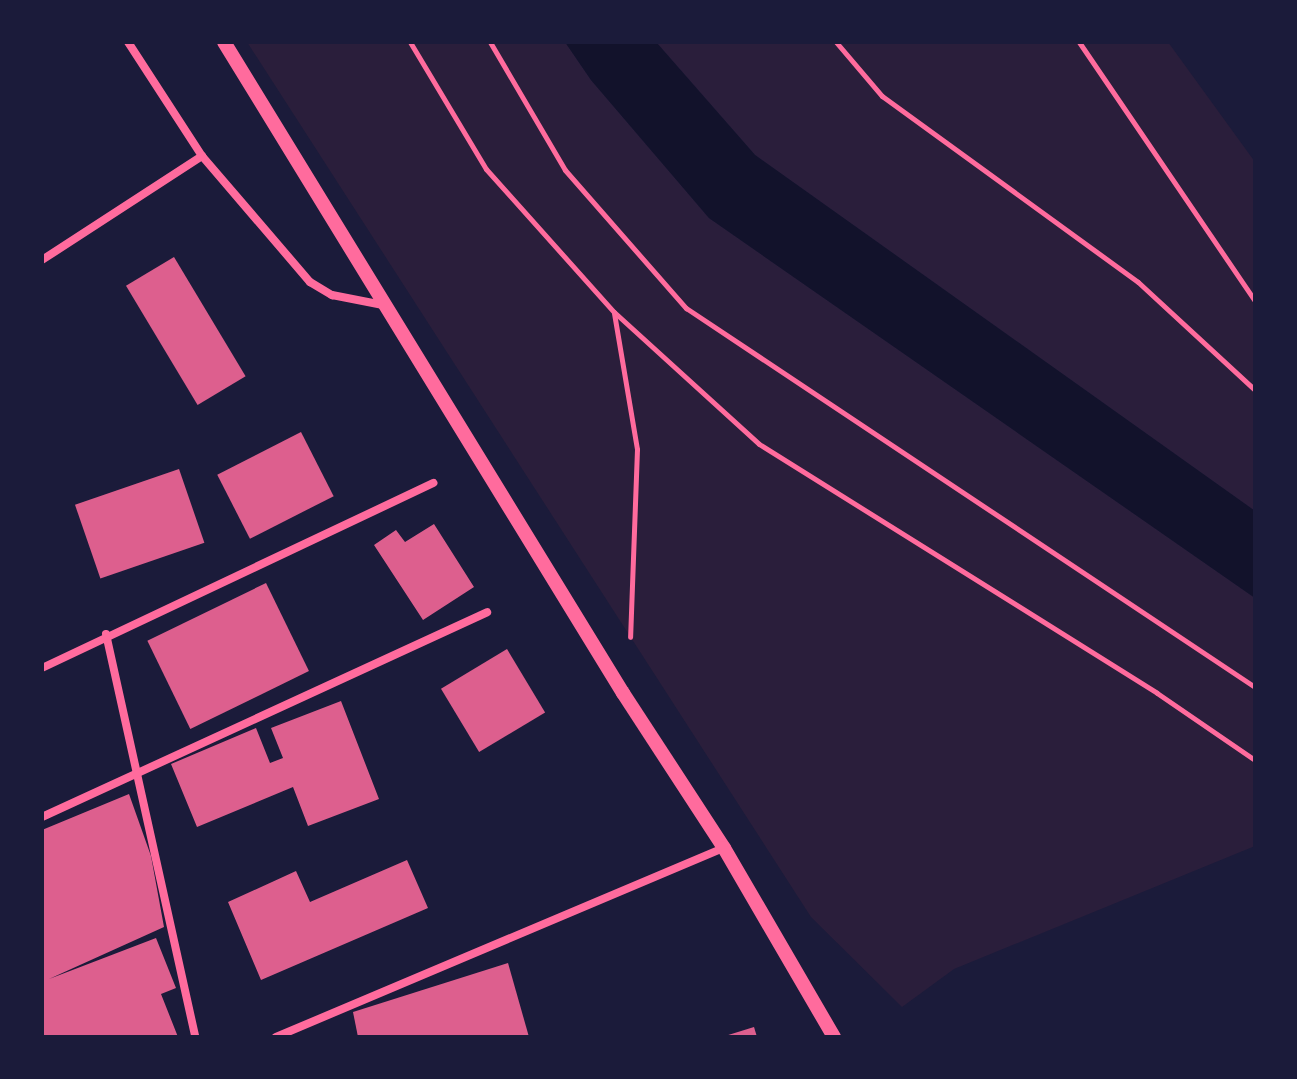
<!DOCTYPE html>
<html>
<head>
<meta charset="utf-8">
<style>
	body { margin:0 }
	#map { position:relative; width:1297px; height:1079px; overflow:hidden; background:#1b1b3a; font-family:Manrope,sans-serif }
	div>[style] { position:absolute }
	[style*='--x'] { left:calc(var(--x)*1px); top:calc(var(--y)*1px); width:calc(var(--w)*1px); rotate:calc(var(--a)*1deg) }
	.green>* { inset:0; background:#2a1e3b }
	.water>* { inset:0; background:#12122b }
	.building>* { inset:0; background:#dd5f8e; transform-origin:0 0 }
	.path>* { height:5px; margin:-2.5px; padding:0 2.5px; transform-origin:2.5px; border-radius:2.5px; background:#ff6b9d }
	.minor>* { height:8px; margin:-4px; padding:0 4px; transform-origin:4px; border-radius:4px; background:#ff6b9d }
	.tertiary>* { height:14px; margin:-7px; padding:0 7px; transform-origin:7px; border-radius:7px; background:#ff6b9d }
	span { translate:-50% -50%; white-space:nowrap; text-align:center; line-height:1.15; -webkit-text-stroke:6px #1b1b3a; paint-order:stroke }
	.frame { position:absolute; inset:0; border:44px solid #1b1b3a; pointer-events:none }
</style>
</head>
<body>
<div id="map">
	<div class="green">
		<i style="clip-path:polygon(247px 42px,565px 42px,591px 80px,709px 218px,1255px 598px,1255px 846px,954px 969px,902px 1007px,811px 917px)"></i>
		<i style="clip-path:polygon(656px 42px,1168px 42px,1255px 162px,1255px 511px,755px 155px)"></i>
	</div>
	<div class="water">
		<i style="clip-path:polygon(565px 42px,656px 42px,755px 155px,1255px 511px,1255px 598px,709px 218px,591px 80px)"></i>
	</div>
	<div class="building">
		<i style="left:174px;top:257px;width:139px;height:56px;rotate:59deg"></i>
		<i style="left:301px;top:432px;width:72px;height:94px;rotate:63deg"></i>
		<i style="left:179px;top:469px;width:78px;height:110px;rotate:71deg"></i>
		<i style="clip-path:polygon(434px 524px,474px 587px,423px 620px,374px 545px,396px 530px,405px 542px)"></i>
		<i style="left:266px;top:583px;width:98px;height:132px;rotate:64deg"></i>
		<i style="left:507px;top:649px;width:74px;height:77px;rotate:59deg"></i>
		<i style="clip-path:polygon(341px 701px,379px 799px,308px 826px,293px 787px,197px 827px,171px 764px,256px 728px,270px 763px,283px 758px,271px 728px)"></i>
		<i style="clip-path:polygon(129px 794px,151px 856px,164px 927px,49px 979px,156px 938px,176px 988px,161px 994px,178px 1037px,42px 1037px,42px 830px)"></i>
		<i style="clip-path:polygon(407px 860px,428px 908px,261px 980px,228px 902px,296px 871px,310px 902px)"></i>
		<i style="clip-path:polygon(508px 963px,529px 1037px,358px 1037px,353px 1012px)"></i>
		<i style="clip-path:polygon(754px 1027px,757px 1037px,725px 1037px,725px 1036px)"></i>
	</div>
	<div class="path">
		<i style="--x:410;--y:42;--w:148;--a:59.1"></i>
		<i style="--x:486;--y:169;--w:192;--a:48.2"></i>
		<i style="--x:614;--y:312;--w:196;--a:42.3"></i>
		<i style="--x:759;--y:444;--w:469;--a:32"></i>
		<i style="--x:1157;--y:693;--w:119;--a:34.4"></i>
		<i style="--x:490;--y:42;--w:148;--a:59.6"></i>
		<i style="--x:565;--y:170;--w:184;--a:48.8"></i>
		<i style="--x:686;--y:308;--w:684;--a:33.67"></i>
		<i style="--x:836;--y:42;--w:71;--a:49.6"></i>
		<i style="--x:882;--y:96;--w:316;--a:36"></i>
		<i style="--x:1138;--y:282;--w:159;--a:42.7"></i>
		<i style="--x:1079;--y:42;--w:313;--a:55.8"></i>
		<i style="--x:614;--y:313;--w:138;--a:80.4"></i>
		<i style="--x:637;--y:449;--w:188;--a:92.1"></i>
	</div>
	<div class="minor">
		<i style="--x:128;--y:42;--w:136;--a:57"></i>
		<i style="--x:42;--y:260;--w:191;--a:-33"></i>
		<i style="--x:202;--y:156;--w:166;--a:49.4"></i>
		<i style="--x:310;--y:282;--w:26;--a:31"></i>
		<i style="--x:332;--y:295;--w:52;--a:11.1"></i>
		<i style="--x:106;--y:634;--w:413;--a:77.5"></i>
		<i style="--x:42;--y:668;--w:433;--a:-25.3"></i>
		<i style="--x:42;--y:817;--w:490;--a:-24.7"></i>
		<i style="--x:276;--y:1037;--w:486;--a:-22.9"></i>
	</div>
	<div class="tertiary">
		<i style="--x:224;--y:42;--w:764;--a:58.5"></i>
		<i style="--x:623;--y:693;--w:185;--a:56.9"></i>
		<i style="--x:724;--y:848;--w:219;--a:59.8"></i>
	</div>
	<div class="frame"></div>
</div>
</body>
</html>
